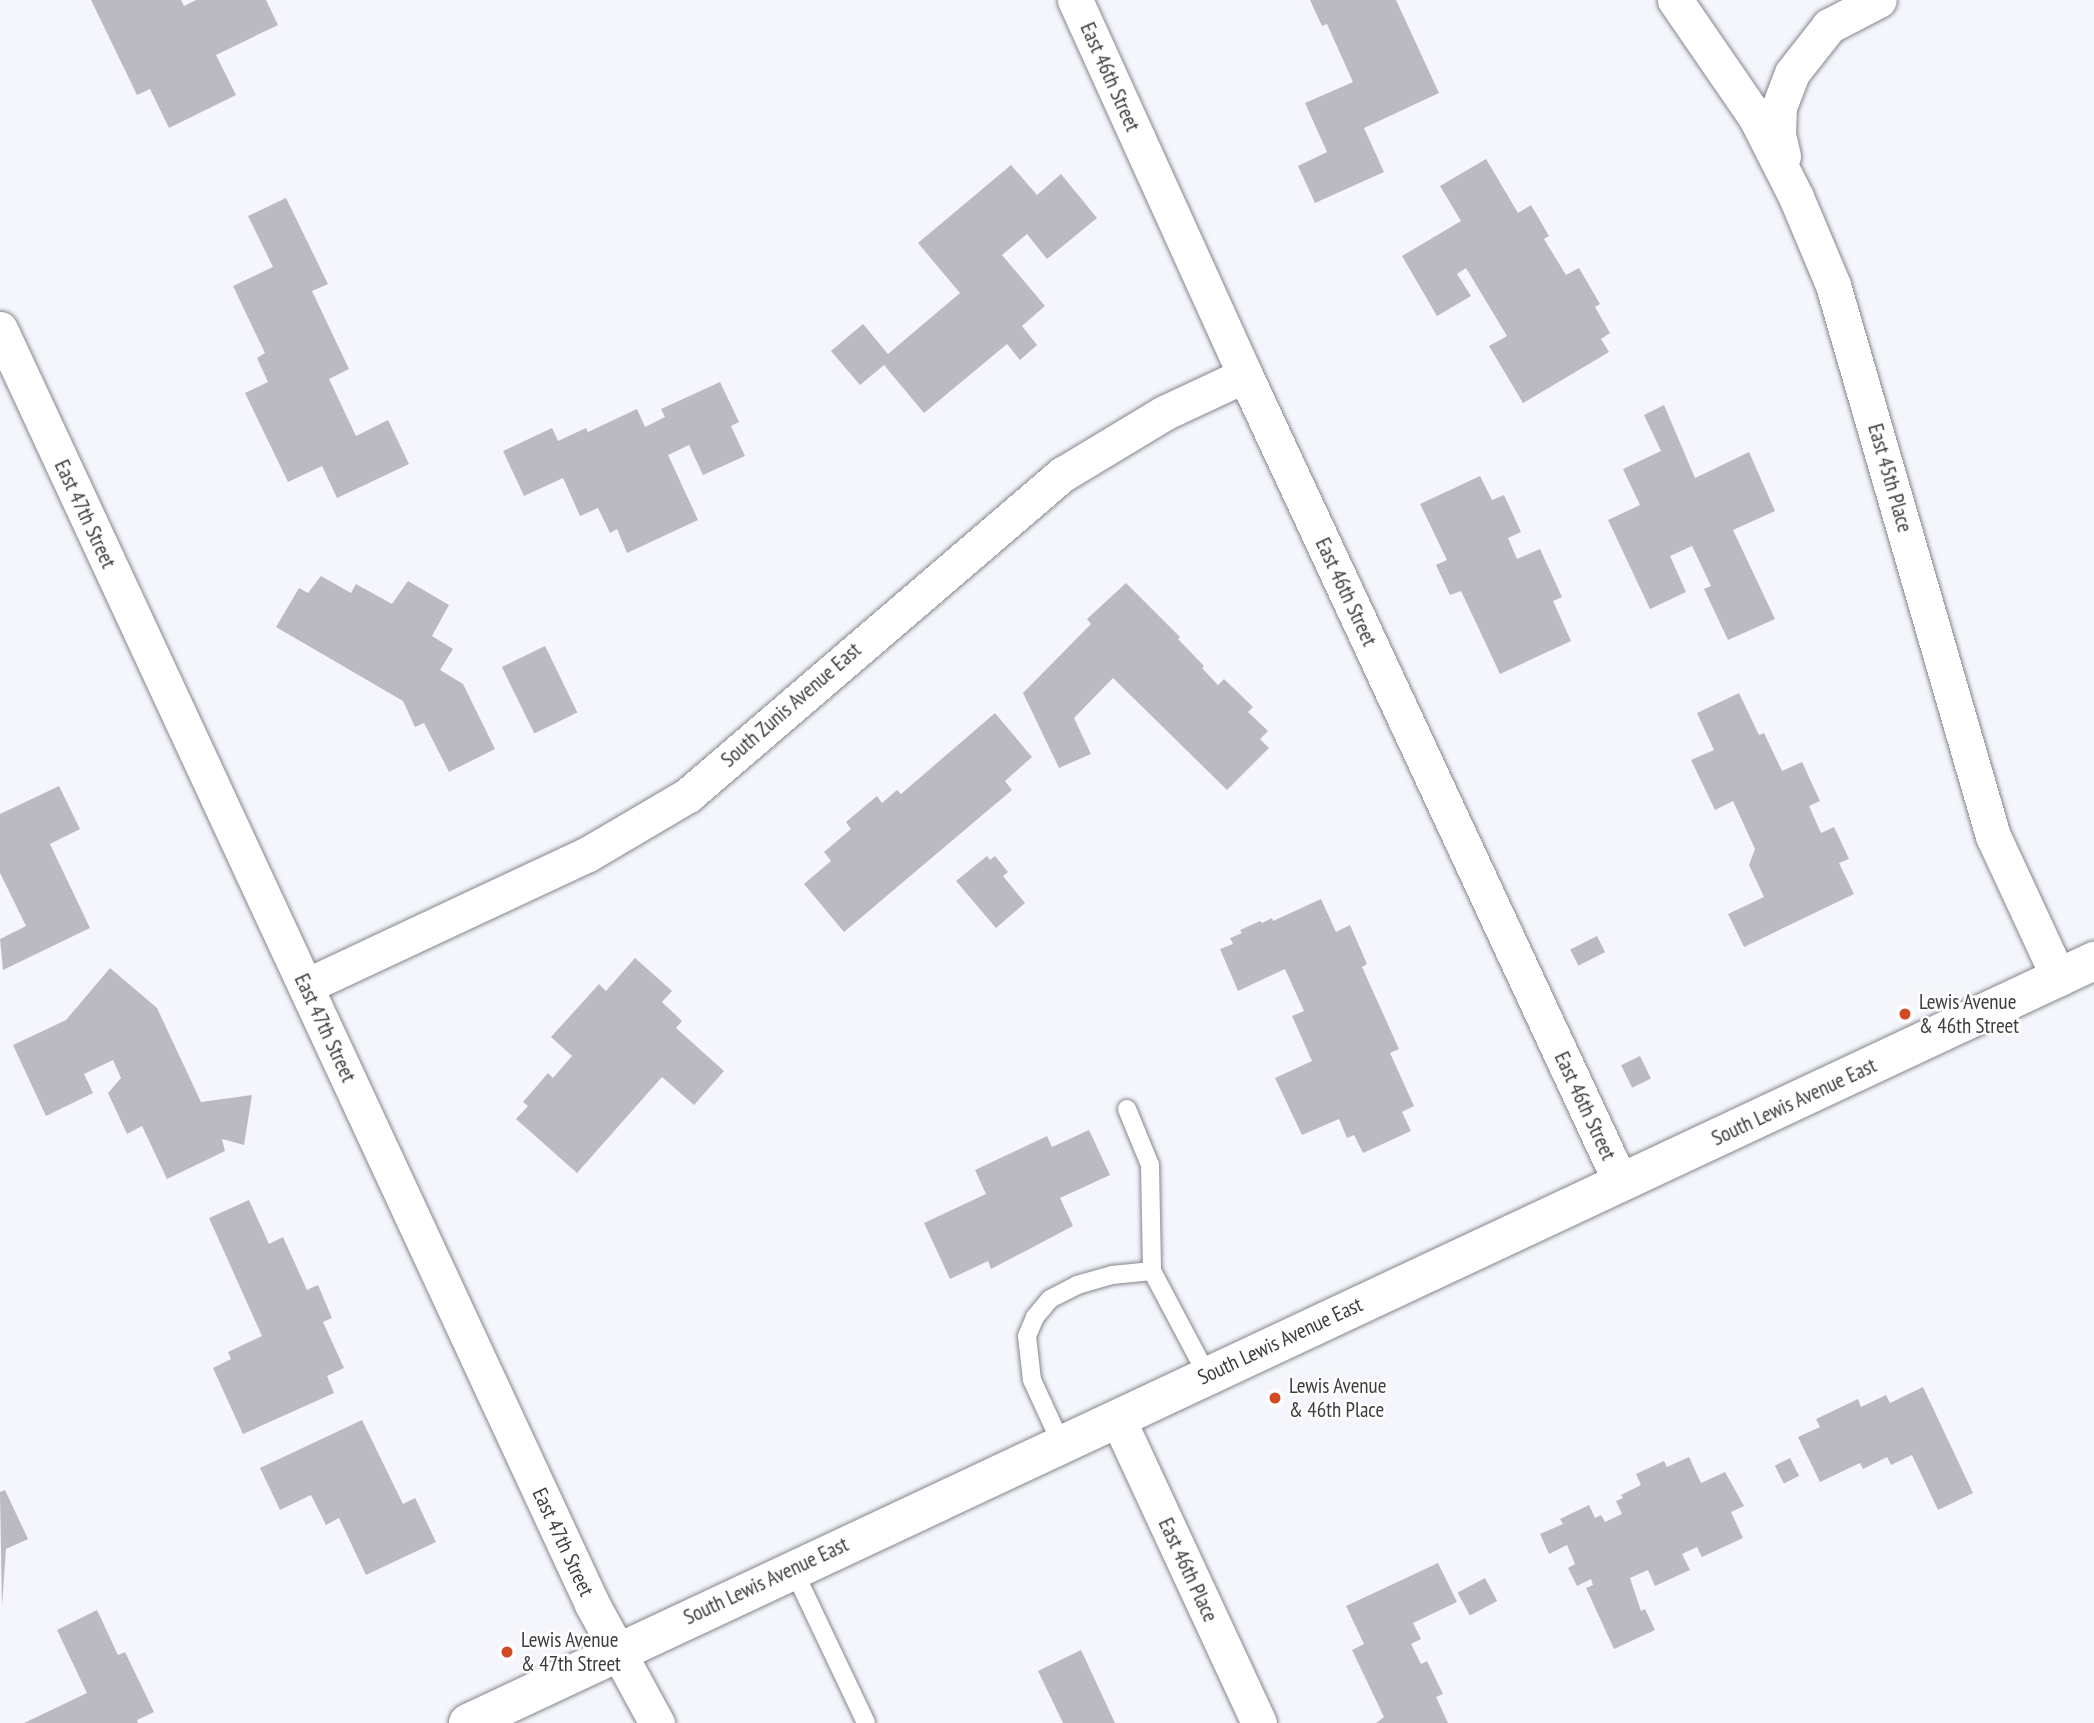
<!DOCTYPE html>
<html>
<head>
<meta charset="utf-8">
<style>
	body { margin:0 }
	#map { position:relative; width:2094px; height:1723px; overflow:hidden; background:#f4f6fc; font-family:"PT Sans Narrow",sans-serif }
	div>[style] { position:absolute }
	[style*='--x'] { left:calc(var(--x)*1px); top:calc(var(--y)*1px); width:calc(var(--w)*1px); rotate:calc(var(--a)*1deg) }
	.building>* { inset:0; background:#bcbac1; transform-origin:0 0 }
	.roads { filter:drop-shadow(0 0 2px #84868c) drop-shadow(0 0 2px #84868c) }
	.lane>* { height:18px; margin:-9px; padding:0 9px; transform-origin:9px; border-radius:9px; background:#fff }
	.street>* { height:35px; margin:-17.5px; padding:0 17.5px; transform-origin:17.5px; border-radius:17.5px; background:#fff }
	.secondary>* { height:38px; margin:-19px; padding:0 19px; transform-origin:19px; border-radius:19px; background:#fff }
	.dots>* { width:19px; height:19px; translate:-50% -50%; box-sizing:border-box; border:4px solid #fff; border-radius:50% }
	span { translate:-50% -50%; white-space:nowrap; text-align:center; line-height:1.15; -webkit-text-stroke:5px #fff; paint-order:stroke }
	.street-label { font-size:21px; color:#3c3d3f }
	.poi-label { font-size:21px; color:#3c3d3f }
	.left { translate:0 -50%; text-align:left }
</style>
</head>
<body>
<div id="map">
	<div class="building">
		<i style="clip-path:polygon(91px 0,181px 0,184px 6px,196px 0,266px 0,278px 25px,216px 55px,236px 95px,169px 128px,150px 89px,137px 95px)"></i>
		<i style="clip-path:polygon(1310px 0,1396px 0,1439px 93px,1364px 128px,1384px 172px,1315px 203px,1298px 166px,1327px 152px,1305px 103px,1353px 82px,1327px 24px,1322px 26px)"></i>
		<i style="clip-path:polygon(1486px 159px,1518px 213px,1531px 205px,1549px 236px,1544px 239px,1566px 275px,1579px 268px,1600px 304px,1595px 307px,1610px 333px,1601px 339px,1609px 352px,1523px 403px,1489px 346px,1507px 336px,1466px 268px,1457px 274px,1471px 296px,1437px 316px,1402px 256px,1461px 221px,1440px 186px)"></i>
		<i style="clip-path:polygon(1011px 165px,1037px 195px,1061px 174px,1097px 218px,1047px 259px,1027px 234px,1002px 255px,1045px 306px,1022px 326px,1037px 345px,1020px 360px,1007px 344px,924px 413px,884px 365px,860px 385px,831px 351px,863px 324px,888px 354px,960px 293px,918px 243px)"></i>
		<i style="clip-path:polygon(286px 198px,328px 284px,312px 291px,349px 369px,329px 379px,356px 436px,388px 420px,409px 464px,337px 498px,322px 466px,288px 482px,245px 393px,268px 382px,257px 358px,265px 353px,233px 286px,273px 267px,248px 216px)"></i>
		<i style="clip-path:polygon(720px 382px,739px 422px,731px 426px,745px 456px,703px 475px,689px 445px,668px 455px,698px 520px,627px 553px,617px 529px,610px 533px,598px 508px,580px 516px,563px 478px,524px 496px,503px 451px,552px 428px,558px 441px,586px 428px,588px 432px,637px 409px,645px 427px,665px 417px,661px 409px)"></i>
		<i style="clip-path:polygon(1664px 405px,1695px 478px,1749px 452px,1775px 511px,1733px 530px,1775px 619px,1728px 640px,1704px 589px,1711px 586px,1692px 546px,1670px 556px,1686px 592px,1650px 609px,1608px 520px,1640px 505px,1623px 469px,1661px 451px,1644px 415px)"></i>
		<i style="clip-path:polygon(1480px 476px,1492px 500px,1504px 495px,1521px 532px,1508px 538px,1517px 559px,1540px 549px,1562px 597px,1553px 601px,1571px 641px,1500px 674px,1461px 591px,1450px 595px,1436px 565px,1447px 560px,1420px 504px)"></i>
		<i style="clip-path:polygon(321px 576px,351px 593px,356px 584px,392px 604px,408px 581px,449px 605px,432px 636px,453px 649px,440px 670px,463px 684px,495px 749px,449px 772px,424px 723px,415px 727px,403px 701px,276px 627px,299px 588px,308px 593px)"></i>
		<i style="clip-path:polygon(1126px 583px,1180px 637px,1178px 639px,1204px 666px,1202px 668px,1218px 685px,1224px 679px,1253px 707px,1248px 712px,1268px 731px,1260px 739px,1269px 748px,1227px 790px,1113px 678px,1074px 718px,1091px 754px,1059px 768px,1023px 693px,1091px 624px,1087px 619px)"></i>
		<i style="left:545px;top:646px;width:74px;height:48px;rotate:64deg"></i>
		<i style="clip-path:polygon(1739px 693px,1759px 735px,1764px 733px,1782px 771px,1802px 762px,1820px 801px,1809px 806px,1821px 833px,1834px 827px,1849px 859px,1839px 863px,1854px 894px,1744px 947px,1728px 914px,1764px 897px,1749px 865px,1755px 849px,1733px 801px,1715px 810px,1691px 760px,1714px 750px,1697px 713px)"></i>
		<i style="clip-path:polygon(995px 713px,1032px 757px,1005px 781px,1012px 790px,844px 932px,804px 884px,831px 861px,824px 852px,851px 829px,846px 822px,877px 796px,882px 803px,897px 790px,901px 794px)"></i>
		<i style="clip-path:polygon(59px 786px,80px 829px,50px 844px,90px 928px,3px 970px,0 939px,26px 926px,0 873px,0 814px)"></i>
		<i style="clip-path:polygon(987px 856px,990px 860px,995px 856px,1008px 872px,1003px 876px,1025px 903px,996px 928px,956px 881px)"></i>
		<i style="clip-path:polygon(1321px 899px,1336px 932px,1350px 925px,1367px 964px,1362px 967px,1399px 1049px,1390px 1053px,1414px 1106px,1402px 1112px,1411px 1131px,1363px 1153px,1354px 1135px,1347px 1138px,1339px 1119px,1302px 1135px,1275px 1078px,1312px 1061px,1292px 1016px,1304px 1011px,1285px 969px,1238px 991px,1220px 949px,1233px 944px,1230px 938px,1242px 933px,1240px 930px,1260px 921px,1262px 923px,1272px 918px,1273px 921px)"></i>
		<i style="left:1597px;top:936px;width:18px;height:30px;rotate:63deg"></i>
		<i style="clip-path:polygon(635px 958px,672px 991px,662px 1002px,682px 1021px,676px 1028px,724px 1071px,694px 1105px,662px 1077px,577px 1173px,516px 1119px,528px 1106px,523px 1102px,548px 1073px,553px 1078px,572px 1056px,551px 1037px,599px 984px,606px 991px)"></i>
		<i style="clip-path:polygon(110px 968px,157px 1008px,201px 1102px,252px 1095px,244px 1145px,222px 1139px,225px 1151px,167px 1179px,142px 1126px,127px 1134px,108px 1093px,121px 1078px,113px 1060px,84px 1074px,93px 1093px,46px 1116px,13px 1045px,66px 1020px)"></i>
		<i style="left:1640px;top:1056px;width:25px;height:21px;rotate:64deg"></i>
		<i style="clip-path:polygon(1089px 1130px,1110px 1175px,1060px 1198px,1073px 1226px,991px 1269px,988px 1261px,950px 1279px,924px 1223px,986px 1194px,975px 1170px,1047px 1136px,1052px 1147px)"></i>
		<i style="clip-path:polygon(249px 1200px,269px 1244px,283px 1237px,307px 1290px,318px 1285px,332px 1318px,323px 1322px,344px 1368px,327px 1376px,334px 1393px,243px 1434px,213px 1368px,231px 1359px,228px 1352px,262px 1336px,209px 1218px)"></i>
		<i style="clip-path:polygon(1923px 1387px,1973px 1493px,1938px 1510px,1912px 1455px,1891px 1465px,1887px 1457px,1863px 1469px,1860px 1463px,1820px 1482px,1798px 1437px,1820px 1427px,1816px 1419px,1858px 1399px,1861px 1407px,1886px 1395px,1890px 1403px)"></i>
		<i style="clip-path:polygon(362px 1420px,403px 1504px,415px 1498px,436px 1542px,366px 1575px,339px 1518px,326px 1525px,311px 1495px,280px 1510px,260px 1468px)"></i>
		<i style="clip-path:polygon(1689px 1457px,1701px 1483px,1725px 1472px,1744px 1506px,1731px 1512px,1743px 1538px,1702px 1557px,1697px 1547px,1682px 1554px,1690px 1570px,1655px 1586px,1648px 1570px,1630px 1578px,1641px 1611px,1645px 1609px,1655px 1630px,1614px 1649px,1586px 1588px,1593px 1585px,1591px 1579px,1577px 1586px,1568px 1568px,1575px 1564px,1567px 1545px,1549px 1554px,1540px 1534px,1563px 1524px,1560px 1519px,1589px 1505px,1595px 1518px,1601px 1515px,1605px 1522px,1622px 1514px,1616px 1501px,1623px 1498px,1621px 1495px,1641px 1485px,1636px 1474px,1664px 1461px,1667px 1467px)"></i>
		<i style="left:1790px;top:1458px;width:20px;height:17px;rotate:63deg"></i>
		<i style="clip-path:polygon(5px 1490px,28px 1539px,6px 1549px,2px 1607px,0 1492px)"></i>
		<i style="clip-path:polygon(1438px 1563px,1457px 1602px,1413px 1623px,1421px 1639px,1411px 1644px,1421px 1664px,1427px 1661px,1443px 1694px,1436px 1697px,1448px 1723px,1376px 1723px,1384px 1717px,1352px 1650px,1364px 1644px,1346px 1606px)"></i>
		<i style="left:1485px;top:1578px;width:26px;height:31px;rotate:62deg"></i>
		<i style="clip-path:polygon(97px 1610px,118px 1655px,125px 1652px,154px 1712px,137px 1720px,138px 1723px,24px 1723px,87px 1693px,57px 1630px)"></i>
		<i style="clip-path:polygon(1081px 1650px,1115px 1723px,1063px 1723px,1038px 1671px)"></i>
	</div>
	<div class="roads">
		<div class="lane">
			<i style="--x:1127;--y:1109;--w:61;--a:67.7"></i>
			<i style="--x:1150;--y:1165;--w:106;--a:88.9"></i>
			<i style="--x:1152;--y:1271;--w:118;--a:62.1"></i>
			<i style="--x:1061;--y:1443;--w:69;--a:-114.7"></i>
			<i style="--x:1032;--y:1380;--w:44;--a:-96.5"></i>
			<i style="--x:1027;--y:1336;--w:21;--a:-67"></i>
			<i style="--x:1035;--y:1317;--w:23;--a:-50"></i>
			<i style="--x:1050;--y:1299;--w:30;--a:-27"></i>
			<i style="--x:1077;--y:1285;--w:36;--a:-16"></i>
			<i style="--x:1112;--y:1275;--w:40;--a:-5.7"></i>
			<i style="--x:793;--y:1569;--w:170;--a:64.6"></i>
		</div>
		<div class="street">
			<i style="--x:1075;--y:0;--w:412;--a:65.6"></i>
			<i style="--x:1245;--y:375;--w:891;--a:65.05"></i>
			<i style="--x:1675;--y:0;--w:143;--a:55.5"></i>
			<i style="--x:1756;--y:118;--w:89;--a:63.1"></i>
			<i style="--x:1796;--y:197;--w:95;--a:67.2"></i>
			<i style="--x:1833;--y:285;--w:574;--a:73.81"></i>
			<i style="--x:1993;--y:836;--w:157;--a:65.1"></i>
			<i style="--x:1783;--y:156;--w:23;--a:-103"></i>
			<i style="--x:1778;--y:134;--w:27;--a:-88"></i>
			<i style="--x:1779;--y:107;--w:36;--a:-69"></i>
			<i style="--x:1792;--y:73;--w:60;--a:-51.8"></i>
			<i style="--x:1829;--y:26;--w:56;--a:-27.5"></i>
			<i style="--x:0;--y:329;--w:1406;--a:65.09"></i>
			<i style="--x:592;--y:1604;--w:136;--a:61.4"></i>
			<i style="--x:306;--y:986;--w:311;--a:-25.1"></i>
			<i style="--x:588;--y:854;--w:116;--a:-30.5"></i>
			<i style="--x:688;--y:795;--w:494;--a:-40.6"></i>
			<i style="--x:1063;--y:474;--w:118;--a:-31.1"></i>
			<i style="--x:1164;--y:413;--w:89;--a:-25.1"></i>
			<i style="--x:1117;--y:1417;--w:337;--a:65.1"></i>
		</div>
		<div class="secondary">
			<i style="--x:468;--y:1723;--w:1796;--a:-25.11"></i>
		</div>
	</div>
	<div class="dots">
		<i style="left:1905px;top:1014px;background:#d24923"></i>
		<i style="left:1275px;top:1398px;background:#d24923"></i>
		<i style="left:507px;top:1652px;background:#d24923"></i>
	</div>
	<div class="street-label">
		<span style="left:1110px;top:77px;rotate:66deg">East 46th Street</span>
		<span style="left:1890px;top:478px;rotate:74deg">East 45th Place</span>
		<span style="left:85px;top:514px;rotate:65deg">East 47th Street</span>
		<span style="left:1346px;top:592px;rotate:65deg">East 46th Street</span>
		<span style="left:791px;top:705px;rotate:-41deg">South Zunis Avenue East</span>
		<span style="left:325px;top:1028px;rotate:65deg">East 47th Street</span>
		<span style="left:1794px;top:1102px;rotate:-25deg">South Lewis Avenue East</span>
		<span style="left:1585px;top:1106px;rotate:65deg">East 46th Street</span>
		<span style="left:1280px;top:1341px;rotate:-25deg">South Lewis Avenue East</span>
		<span style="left:563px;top:1542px;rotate:65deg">East 47th Street</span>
		<span style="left:1188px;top:1570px;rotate:65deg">East 46th Place</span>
		<span style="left:766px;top:1581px;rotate:-25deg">South Lewis Avenue East</span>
	</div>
	<div class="poi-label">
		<span class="left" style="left:1919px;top:1014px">Lewis Avenue<br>&amp; 46th Street</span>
		<span class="left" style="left:1289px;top:1398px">Lewis Avenue<br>&amp; 46th Place</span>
		<span class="left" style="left:521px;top:1652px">Lewis Avenue<br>&amp; 47th Street</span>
	</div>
</div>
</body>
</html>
